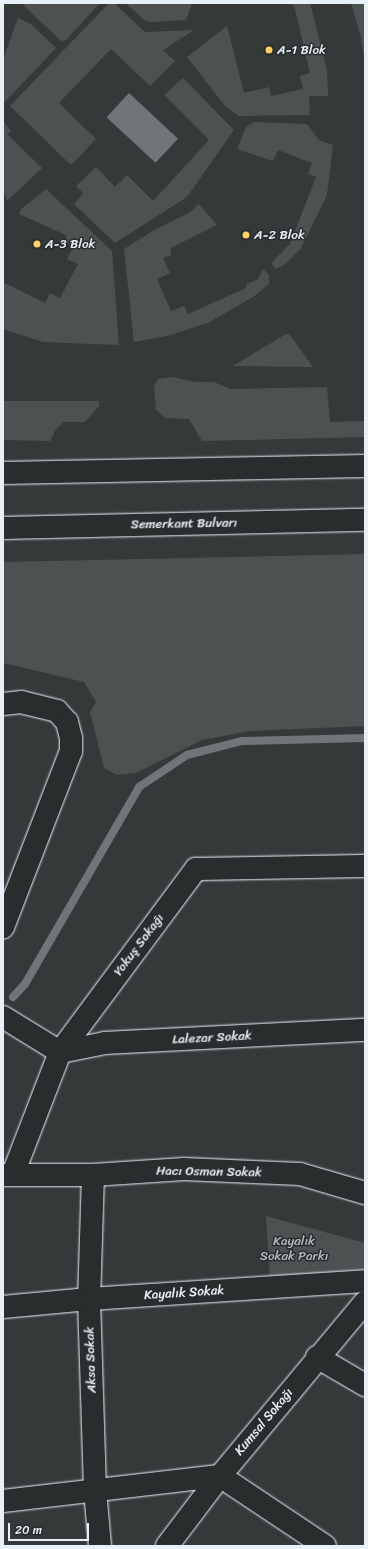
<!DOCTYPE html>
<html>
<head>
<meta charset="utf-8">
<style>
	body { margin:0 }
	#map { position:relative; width:368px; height:1549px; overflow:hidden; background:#35393a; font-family:Sriracha,sans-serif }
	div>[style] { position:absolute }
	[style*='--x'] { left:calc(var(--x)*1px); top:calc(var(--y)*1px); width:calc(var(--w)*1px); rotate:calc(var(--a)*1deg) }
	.green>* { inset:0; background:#4d5152 }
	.water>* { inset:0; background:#707579; transform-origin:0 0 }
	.stream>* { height:8px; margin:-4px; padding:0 4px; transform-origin:4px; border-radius:4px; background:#707579 }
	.roads { filter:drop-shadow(0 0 1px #e8f1f8) drop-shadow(0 0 1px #e8f1f8) }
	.minor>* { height:22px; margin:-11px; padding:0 11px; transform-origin:11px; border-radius:11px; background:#2a2d2e }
	.primary>* { height:22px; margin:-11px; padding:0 11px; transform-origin:11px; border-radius:11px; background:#2a2d2e }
	.dots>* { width:11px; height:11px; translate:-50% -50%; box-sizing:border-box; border:2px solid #2a2d2e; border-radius:50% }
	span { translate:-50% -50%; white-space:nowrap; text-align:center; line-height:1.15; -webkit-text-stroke:3px #2a2d2e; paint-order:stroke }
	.poi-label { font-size:13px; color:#e8f1f8 }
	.left { translate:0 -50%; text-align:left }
	.street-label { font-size:13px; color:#e8f1f8 }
	.park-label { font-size:13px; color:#b2b9be }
	.frame { position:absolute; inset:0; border:4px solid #e8f1f8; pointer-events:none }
	.scale { position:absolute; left:8px; top:1523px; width:81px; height:18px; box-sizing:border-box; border:2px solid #e8f1f8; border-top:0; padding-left:5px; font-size:12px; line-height:14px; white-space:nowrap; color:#e8f1f8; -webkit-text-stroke:3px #2a2d2e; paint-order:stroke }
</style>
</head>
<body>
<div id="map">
	<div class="green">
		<i style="clip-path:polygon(27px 3px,100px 3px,66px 40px,61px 41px,23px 5px)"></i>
		<i style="clip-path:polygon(109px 3px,114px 3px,145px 32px,194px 30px,163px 50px,175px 61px,150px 86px,111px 49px,59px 103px,96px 139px,71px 165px,10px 106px)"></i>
		<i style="clip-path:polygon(125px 3px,192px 3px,186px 20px,151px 22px,146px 21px)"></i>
		<i style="clip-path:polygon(288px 3px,310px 3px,327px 70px,328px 96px,309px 96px,310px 115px,239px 116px,225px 106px,187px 57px,227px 26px,244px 93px,269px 87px,271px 96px,303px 89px,300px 76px,310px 73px,294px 5px)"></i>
		<i style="clip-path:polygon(351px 3px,365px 3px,365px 65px,361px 37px)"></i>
		<i style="clip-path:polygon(18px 18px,31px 24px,56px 48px,3px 104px,3px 59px)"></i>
		<i style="clip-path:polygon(183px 78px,234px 130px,187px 197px,115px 243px,74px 204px,83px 193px,76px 186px,96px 167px,115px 187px,127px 175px,153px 201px,209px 140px,164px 95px)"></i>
		<i style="clip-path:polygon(3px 121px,11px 131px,7px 134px,42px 168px,7px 201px,3px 188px)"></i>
		<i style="clip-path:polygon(254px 122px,307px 124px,319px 140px,333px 145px,327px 195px,301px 248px,285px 264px,276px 269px,271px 263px,290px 244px,316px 177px,308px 174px,312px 163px,278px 150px,273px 161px,237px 149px,246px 127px)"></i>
		<i style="clip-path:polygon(46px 189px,112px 251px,119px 345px,43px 342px,3px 329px,3px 282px,45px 303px,50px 293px,60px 298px,78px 264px,67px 259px,74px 246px,67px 242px,66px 235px,19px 214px,21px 209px)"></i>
		<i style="clip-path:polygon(199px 204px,217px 225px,171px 248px,171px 255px,163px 258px,170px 273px,157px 279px,171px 311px,184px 306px,188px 314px,246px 288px,247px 284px,258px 279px,263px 269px,269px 275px,269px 284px,253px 297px,208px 323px,167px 336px,134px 342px,124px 249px,154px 230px,189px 213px)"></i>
		<i style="clip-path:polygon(286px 334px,290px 335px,313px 367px,233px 366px)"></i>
		<i style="clip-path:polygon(172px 377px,195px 382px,214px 382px,231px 389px,327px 387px,330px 422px,365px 421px,365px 437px,202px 441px,189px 419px,165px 418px,156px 409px,154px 386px,158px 379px)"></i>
		<i style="clip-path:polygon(3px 401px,99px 401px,99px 406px,85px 422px,63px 422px,56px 429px,50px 441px,3px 440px)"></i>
		<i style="clip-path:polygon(365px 554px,365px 726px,250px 731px,202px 740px,136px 773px,117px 775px,104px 768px,90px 712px,96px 702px,84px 682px,3px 663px,3px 562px)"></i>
		<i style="clip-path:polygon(266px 1216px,365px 1243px,365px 1269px,270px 1277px)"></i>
	</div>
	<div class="water">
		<i style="left:129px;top:93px;width:67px;height:33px;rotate:43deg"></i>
	</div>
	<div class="stream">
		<i style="--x:13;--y:997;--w:18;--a:-47"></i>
		<i style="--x:25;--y:984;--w:228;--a:-59.9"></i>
		<i style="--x:139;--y:787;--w:58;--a:-33.7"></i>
		<i style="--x:187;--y:755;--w:57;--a:-14.3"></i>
		<i style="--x:242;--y:741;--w:123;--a:-1.4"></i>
	</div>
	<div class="roads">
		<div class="minor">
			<i style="--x:3;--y:704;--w:18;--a:-6"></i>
			<i style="--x:21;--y:702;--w:37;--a:14"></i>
			<i style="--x:57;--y:711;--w:15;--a:48"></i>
			<i style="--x:67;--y:722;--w:16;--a:76"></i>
			<i style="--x:71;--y:738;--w:13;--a:90"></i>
			<i style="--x:71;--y:751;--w:189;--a:111.1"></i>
			<i style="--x:3;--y:1017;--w:67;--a:31.6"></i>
			<i style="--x:60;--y:1052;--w:46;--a:-11.3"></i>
			<i style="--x:105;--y:1043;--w:260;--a:-2.9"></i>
			<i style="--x:13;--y:1174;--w:131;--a:-68.9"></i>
			<i style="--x:60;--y:1052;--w:228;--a:-53.4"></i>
			<i style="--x:196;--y:869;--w:169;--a:-1"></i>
			<i style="--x:3;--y:1175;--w:90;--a:0"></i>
			<i style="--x:93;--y:1175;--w:91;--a:-3.8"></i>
			<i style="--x:184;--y:1169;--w:116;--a:2.5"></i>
			<i style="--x:300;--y:1174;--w:68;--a:16.3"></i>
			<i style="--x:93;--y:1175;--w:124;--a:91.8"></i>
			<i style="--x:89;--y:1299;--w:191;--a:88.2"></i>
			<i style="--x:95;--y:1490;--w:56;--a:84.9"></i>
			<i style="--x:3;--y:1307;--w:86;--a:-5.3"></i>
			<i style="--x:89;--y:1299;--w:277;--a:-3.7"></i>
			<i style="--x:317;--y:1357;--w:56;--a:30.3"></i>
			<i style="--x:3;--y:1501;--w:218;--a:-6.6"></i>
			<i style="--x:220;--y:1476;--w:126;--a:33.7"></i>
			<i style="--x:167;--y:1546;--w:88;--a:-52.9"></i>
			<i style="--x:220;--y:1476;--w:226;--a:-50.2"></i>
		</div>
		<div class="primary">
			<i style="--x:3;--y:473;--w:362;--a:-1.1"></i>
			<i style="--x:3;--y:528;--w:362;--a:-1.3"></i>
		</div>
	</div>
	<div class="dots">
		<i style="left:269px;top:50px;background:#ffd166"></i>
		<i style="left:246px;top:235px;background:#ffd166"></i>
		<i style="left:37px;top:244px;background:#ffd166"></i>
	</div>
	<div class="poi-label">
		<span class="left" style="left:277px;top:50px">A-1 Blok</span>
		<span class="left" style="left:254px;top:235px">A-2 Blok</span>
		<span class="left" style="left:45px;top:244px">A-3 Blok</span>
	</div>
	<div class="street-label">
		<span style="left:184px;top:524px;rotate:-1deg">Semerkant Bulvarı</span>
		<span style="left:139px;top:945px;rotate:-53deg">Yokuş Sokağı</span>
		<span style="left:212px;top:1038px;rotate:-3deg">Lalezar Sokak</span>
		<span style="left:209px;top:1172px;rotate:1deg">Hacı Osman Sokak</span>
		<span style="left:184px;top:1293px;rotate:-4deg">Kayalık Sokak</span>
		<span style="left:91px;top:1360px;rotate:-92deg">Aksa Sokak</span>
		<span style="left:264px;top:1422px;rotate:-50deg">Kumsal Sokağı</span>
	</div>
	<div class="park-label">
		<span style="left:294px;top:1249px">Kayalık<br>Sokak Parkı</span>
	</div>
	<div class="frame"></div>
	<div class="scale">20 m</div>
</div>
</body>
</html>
